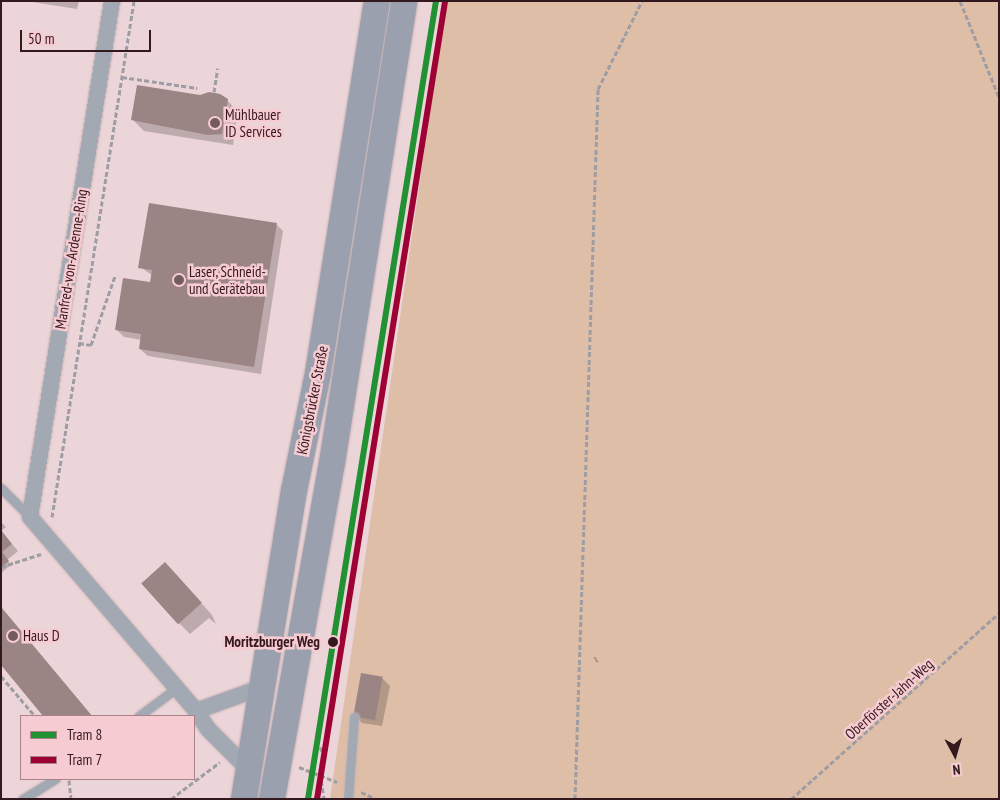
<!DOCTYPE html>
<html>
<head>
<meta charset="utf-8">
<style>
	body { margin:0 }
	#map { position:relative; width:1000px; height:800px; overflow:hidden; background:#ecd5d8; font-family:"PT Sans Narrow",sans-serif }
	div>[style] { position:absolute }
	[style*='--x'] { left:calc(var(--x)*1px); top:calc(var(--y)*1px); width:calc(var(--w)*1px); rotate:calc(var(--a)*1deg) }
	.green>* { inset:0; background:#dfbea8 }
	.shadow>* { inset:0; background:#0003 }
	.building>* { inset:0; background:#9a8484; transform-origin:0 0 }
	.path>* { height:3px; margin-top:-1.5px; transform-origin:0; background:repeating-linear-gradient(90deg,#9e9da4 0 5px,transparent 0 7.5px) }
	.roads { filter:drop-shadow(0 0 1px #c5b1b4) drop-shadow(0 0 1px #c5b1b4) }
	.lane>* { height:9px; margin:-4.5px; padding:0 4.5px; transform-origin:4.5px; border-radius:4.5px; background:#a2a9b3 }
	.street>* { height:16px; margin:-8px; padding:0 8px; transform-origin:8px; border-radius:8px; background:#a2a9b3 }
	.primary>* { height:26px; margin:-13px; padding:0 13px; transform-origin:13px; border-radius:13px; background:#9aa0ad }
	.tram-1>* { height:6px; margin:-3px; padding:0 3px; transform-origin:3px; border-radius:3px; background:#229133 }
	.tram-2>* { height:6px; margin:-3px; padding:0 3px; transform-origin:3px; border-radius:3px; background:#9e0234 }
	.dots>* { width:14px; height:14px; translate:-50% -50%; box-sizing:border-box; border:2px solid #f6cbd1; border-radius:50% }
	span { translate:-50% -50%; white-space:nowrap; text-align:center; line-height:1.15; -webkit-text-stroke:5px #f6cbd1; paint-order:stroke }
	.poi-label { font-size:15px; color:#33191e }
	.left { translate:0 -50%; text-align:left }
	.street-label { font-size:15px; color:#33191e }
	.stop-label { font-size:15px; color:#33191e; font-weight:700 }
	.right { translate:-100% -50%; text-align:right }
	.frame { position:absolute; inset:0; border:2px solid #33191e; pointer-events:none }
	.legend { position:absolute; left:20px; top:715px; width:175px; height:65px; box-sizing:border-box; background:#f6cbd1; border:1px solid #a88489; margin:0; padding:6px 9px; list-style:none; font-size:15px; color:#33191e }
	.legend li { display:flex; align-items:center; gap:10px; height:25px }
	.legend b { width:25px; border:1px solid #a88489 }
	.north { position:absolute; left:930px; top:730px; width:50px; height:50px; -webkit-text-stroke:4px #f6cbd1; paint-order:stroke; rotate:174deg; font-size:14px; font-weight:700; line-height:20px; text-align:center; color:#33191e }
	.north::after { content:''; display:block; margin:auto; width:18px; height:22px; background:#33191e; clip-path:polygon(50% 0,100% 100%,50% 72%,0 100%) }
	.scale { position:absolute; left:20px; top:30px; width:131px; height:22px; box-sizing:border-box; border:2px solid #33191e; border-top:0; padding-left:6px; font-size:15px; line-height:18px; white-space:nowrap; color:#33191e; -webkit-text-stroke:4px #f6cbd1; paint-order:stroke }
</style>
</head>
<body>
<div id="map">
	<div class="green">
		<i style="clip-path:polygon(446px 1px,999px 1px,999px 799px,330px 799px)"></i>
	</div>
	<div class="shadow">
		<i style="clip-path:polygon(26px 1px,79px 1px,77px 9px)"></i>
		<i style="clip-path:polygon(227px 100px,238px 112px,233px 145px,144px 131px,132px 119px)"></i>
		<i style="clip-path:polygon(276px 224px,283px 231px,261px 374px,148px 356px,140px 349px,142px 340px,124px 337px,116px 329px,151px 283px,152px 275px,140px 267px)"></i>
		<i style="clip-path:polygon(1px 522px,6px 527px,1px 531px,18px 551px,7px 560px,11px 565px,1px 573px)"></i>
		<i style="clip-path:polygon(176px 575px,212px 615px,216px 624px,209px 618px,190px 634px,179px 623px)"></i>
		<i style="clip-path:polygon(1px 607px,92px 716px,45px 716px,1px 663px)"></i>
		<i style="clip-path:polygon(593px 657px,596px 657px,599px 663px,596px 662px)"></i>
		<i style="clip-path:polygon(382px 678px,390px 686px,382px 726px,362px 723px,355px 715px)"></i>
	</div>
	<div class="building">
		<i style="clip-path:polygon(137px 85px,200px 95px,209px 92px,220px 94px,228px 99px,222px 134px,208px 135px,131px 120px)"></i>
		<i style="clip-path:polygon(149px 203px,277px 223px,254px 367px,139px 349px,141px 334px,115px 330px,123px 278px,150px 282px,152px 270px,138px 268px)"></i>
		<i style="clip-path:polygon(1px 530px,12px 544px,2px 552px,9px 561px,1px 567px)"></i>
		<i style="left:165px;top:562px;width:55px;height:32px;rotate:48deg"></i>
		<i style="clip-path:polygon(1px 607px,92px 716px,43px 716px,1px 665px)"></i>
		<i style="left:361px;top:673px;width:22px;height:44px;rotate:10deg"></i>
	</div>
	<div class="path">
		<i style="--x:960;--y:1;--w:104;--a:67.9"></i>
		<i style="--x:122;--y:77;--w:76;--a:8.3"></i>
		<i style="--x:214;--y:92;--w:24;--a:-81"></i>
		<i style="--x:79;--y:343;--w:12;--a:9"></i>
		<i style="--x:91;--y:345;--w:73;--a:-70.8"></i>
		<i style="--x:52;--y:517;--w:522;--a:-80.97"></i>
		<i style="--x:1;--y:567;--w:42;--a:-18"></i>
		<i style="--x:1;--y:676;--w:52;--a:49.6"></i>
		<i style="--x:320;--y:747;--w:7;--a:63"></i>
		<i style="--x:323;--y:753;--w:20;--a:99"></i>
		<i style="--x:320;--y:773;--w:26;--a:81"></i>
		<i style="--x:299;--y:767;--w:41;--a:21.5"></i>
		<i style="--x:69;--y:780;--w:19;--a:84"></i>
		<i style="--x:361;--y:792;--w:17;--a:25"></i>
		<i style="--x:171;--y:799;--w:61;--a:-37.1"></i>
		<i style="--x:575;--y:799;--w:710;--a:-88.14"></i>
		<i style="--x:598;--y:89;--w:98;--a:-63.4"></i>
		<i style="--x:791;--y:799;--w:279;--a:-41.8"></i>
	</div>
	<div class="roads">
		<div class="lane">
			<i style="--x:1;--y:488;--w:41;--a:45"></i>
			<i style="--x:139;--y:716;--w:45;--a:-36.9"></i>
			<i style="--x:23;--y:799;--w:38;--a:-32"></i>
			<i style="--x:348;--y:799;--w:82;--a:-85.8"></i>
		</div>
		<div class="street">
			<i style="--x:112;--y:1;--w:522;--a:99.03"></i>
			<i style="--x:30;--y:517;--w:255;--a:49.4"></i>
			<i style="--x:196;--y:711;--w:22;--a:56"></i>
			<i style="--x:208;--y:729;--w:59;--a:45"></i>
			<i style="--x:196;--y:711;--w:73;--a:-19.9"></i>
		</div>
		<div class="primary">
			<i style="--x:244;--y:799;--w:312;--a:-80.8"></i>
			<i style="--x:294;--y:491;--w:120;--a:-78.5"></i>
			<i style="--x:318;--y:373;--w:377;--a:-81"></i>
			<i style="--x:272;--y:799;--w:341;--a:-79.9"></i>
			<i style="--x:332;--y:463;--w:468;--a:-81.1"></i>
		</div>
	</div>
	<div class="tram-1">
		<i style="--x:308;--y:799;--w:808;--a:-80.89"></i>
	</div>
	<div class="tram-2">
		<i style="--x:317;--y:799;--w:807;--a:-80.88"></i>
	</div>
	<div class="dots">
		<i style="left:215px;top:123px;background:#745b5f"></i>
		<i style="left:179px;top:280px;background:#745b5f"></i>
		<i style="left:13px;top:636px;background:#745b5f"></i>
		<i style="left:333px;top:642px;background:#33191e"></i>
	</div>
	<div class="poi-label">
		<span class="left" style="left:225px;top:123px">Mühlbauer<br>ID Services</span>
		<span class="left" style="left:189px;top:280px">Laser, Schneid-<br>und Gerätebau</span>
		<span class="left" style="left:23px;top:636px">Haus D</span>
	</div>
	<div class="street-label">
		<span style="left:71px;top:259px;rotate:-81deg">Manfred-von-Ardenne-Ring</span>
		<span style="left:312px;top:400px;rotate:-79deg">Königsbrücker Straße</span>
		<span style="left:889px;top:699px;rotate:-42deg">Oberförster-Jahn-Weg</span>
	</div>
	<div class="stop-label">
		<span class="right" style="left:320px;top:642px">Moritzburger Weg</span>
	</div>
	<div class="frame"></div>
	<ul class="legend">
	<li><b style="height:6px;background:#229133"></b>Tram 8</li>
	<li><b style="height:6px;background:#9e0234"></b>Tram 7</li>
	</ul>
	<div class="north">N</div>
	<div class="scale">50 m</div>
</div>
</body>
</html>
